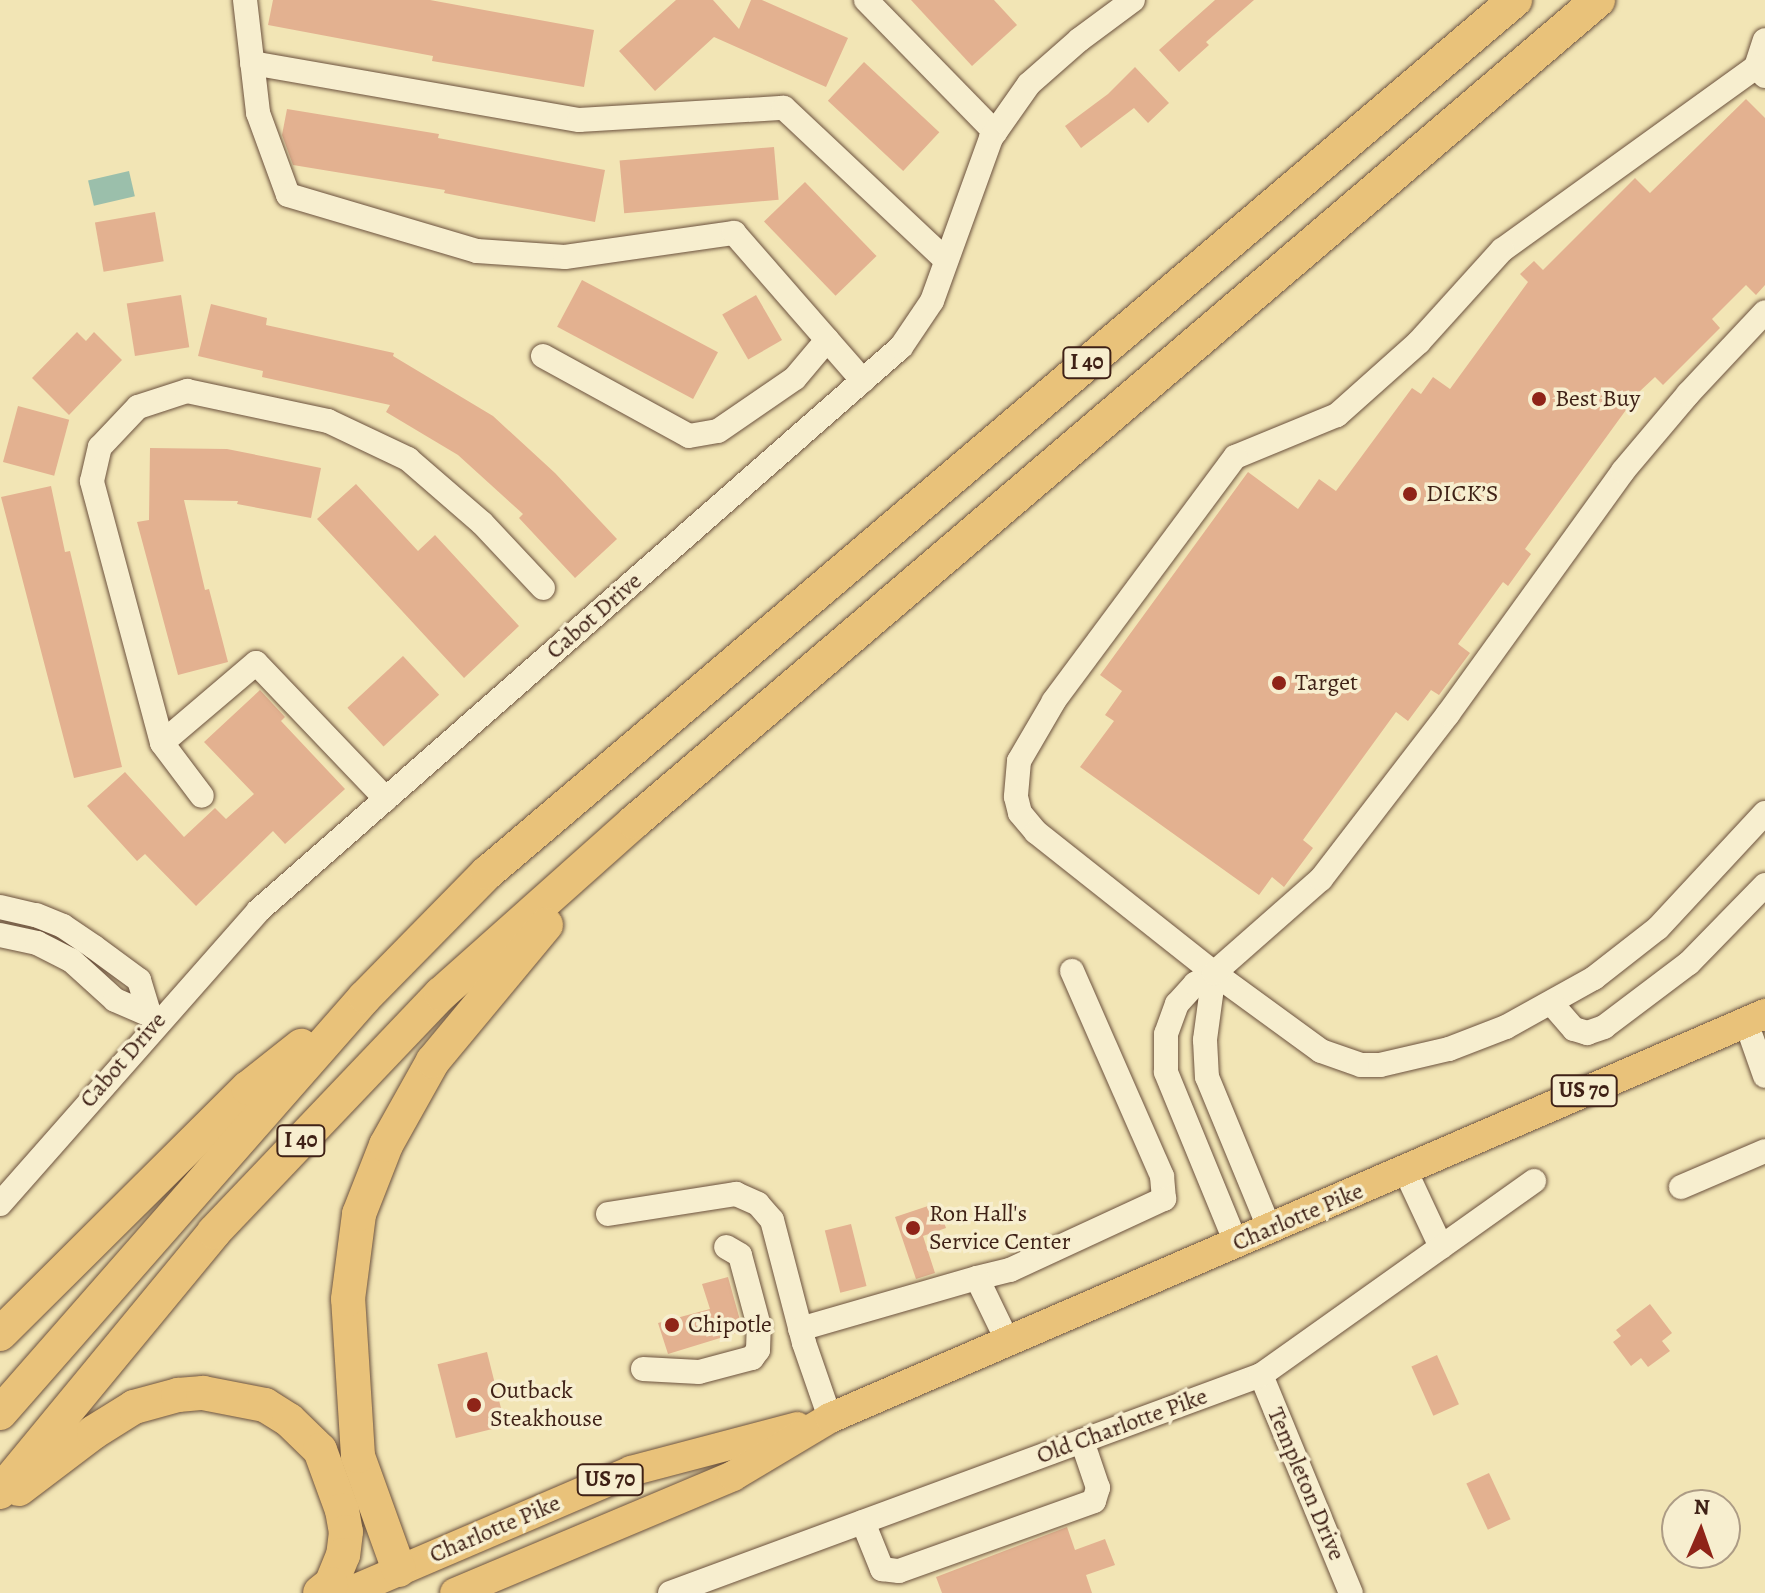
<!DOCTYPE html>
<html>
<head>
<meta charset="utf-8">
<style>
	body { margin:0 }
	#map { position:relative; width:1765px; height:1593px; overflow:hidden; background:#f2e5b5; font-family:Alegreya,serif }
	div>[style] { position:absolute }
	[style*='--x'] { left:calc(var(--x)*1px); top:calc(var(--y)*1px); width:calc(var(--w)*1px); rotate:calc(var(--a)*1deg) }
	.water>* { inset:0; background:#9bbfab; transform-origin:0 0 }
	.building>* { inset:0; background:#e3b190; transform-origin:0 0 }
	.roads { filter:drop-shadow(0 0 2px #6c523e) drop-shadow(0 0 2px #6c523e) }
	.minor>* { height:24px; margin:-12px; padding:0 12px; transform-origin:12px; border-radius:12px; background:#f7eecf }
	.major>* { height:30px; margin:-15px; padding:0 15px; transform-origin:15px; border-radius:15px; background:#e9c27a }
	.highway>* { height:34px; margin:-17px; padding:0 17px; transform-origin:17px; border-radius:17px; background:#e9c27a }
	.dots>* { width:22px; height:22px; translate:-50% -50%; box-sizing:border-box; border:4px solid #f7eecf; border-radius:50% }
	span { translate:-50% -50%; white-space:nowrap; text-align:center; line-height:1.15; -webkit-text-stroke:7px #f7eecf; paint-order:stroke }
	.shield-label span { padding:2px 6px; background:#f7eecf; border:2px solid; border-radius:6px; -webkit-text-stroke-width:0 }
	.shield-label { font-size:22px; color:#3f2116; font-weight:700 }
	.poi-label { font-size:24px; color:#3f2116 }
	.left { translate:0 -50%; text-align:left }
	.street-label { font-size:24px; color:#3f2116 }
	.north { position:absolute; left:1661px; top:1489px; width:80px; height:80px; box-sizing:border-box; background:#f7eecf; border:2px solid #ad9c85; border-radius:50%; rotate:2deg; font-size:22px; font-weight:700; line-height:32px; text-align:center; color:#3f2116 }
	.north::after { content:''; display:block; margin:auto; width:28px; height:36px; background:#8f2418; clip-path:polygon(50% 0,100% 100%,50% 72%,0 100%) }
</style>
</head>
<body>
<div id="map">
	<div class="water">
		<i style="left:129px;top:171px;width:26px;height:42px;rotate:77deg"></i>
	</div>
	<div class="building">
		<i style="clip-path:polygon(273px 0,430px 0,594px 30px,584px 87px,432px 61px,433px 56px,268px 25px)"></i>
		<i style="clip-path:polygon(676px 0,713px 0,739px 29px,751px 0,762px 0,848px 38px,826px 87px,714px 37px,655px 91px,619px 51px)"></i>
		<i style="clip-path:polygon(911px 0,994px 0,1017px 25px,972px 66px)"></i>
		<i style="clip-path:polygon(1215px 0,1254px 0,1206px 42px,1209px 45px,1179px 72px,1159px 50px)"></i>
		<i style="left:864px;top:62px;width:103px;height:53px;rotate:43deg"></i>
		<i style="clip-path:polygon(1135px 67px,1169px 103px,1148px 123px,1134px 108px,1081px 148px,1065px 126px,1108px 94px)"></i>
		<i style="clip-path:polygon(1746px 99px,1765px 118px,1765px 285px,1756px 295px,1746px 285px,1712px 319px,1720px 328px,1663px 385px,1655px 377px,1639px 392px,1525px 549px,1531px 554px,1508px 586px,1503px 582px,1458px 644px,1470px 653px,1439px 695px,1431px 690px,1408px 721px,1396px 712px,1303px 840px,1313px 848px,1284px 887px,1272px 877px,1259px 895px,1080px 767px,1114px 721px,1105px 715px,1122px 691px,1100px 675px,1248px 472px,1298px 509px,1319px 479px,1336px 491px,1412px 388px,1421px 394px,1433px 377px,1450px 389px,1528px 282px,1520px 274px,1534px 261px,1543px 270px,1635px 178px,1650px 193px)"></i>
		<i style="clip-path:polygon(287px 109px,439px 134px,438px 138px,605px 170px,595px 222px,444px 193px,445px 190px,293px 165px,282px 135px)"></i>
		<i style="left:774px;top:147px;width:53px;height:155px;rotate:85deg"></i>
		<i style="left:805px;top:182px;width:103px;height:57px;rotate:46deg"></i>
		<i style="left:155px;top:212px;width:50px;height:61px;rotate:80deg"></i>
		<i style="left:582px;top:280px;width:154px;height:53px;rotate:28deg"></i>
		<i style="left:181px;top:295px;width:53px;height:55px;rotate:81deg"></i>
		<i style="left:756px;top:295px;width:52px;height:39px;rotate:60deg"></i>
		<i style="clip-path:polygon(211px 304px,267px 318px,266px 325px,394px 353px,393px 356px,493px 416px,555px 473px,617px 539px,575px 578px,519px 518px,523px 514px,458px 455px,386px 412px,390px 405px,262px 377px,263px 371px,198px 356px)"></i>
		<i style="clip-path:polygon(77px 332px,86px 341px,94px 332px,122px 360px,69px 415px,32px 378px)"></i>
		<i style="left:18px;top:406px;width:53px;height:58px;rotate:15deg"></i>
		<i style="clip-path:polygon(150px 448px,227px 449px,321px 468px,311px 518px,237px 504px,238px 501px,184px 500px,205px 590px,209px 589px,228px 662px,178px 675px,137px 522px,149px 520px)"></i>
		<i style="clip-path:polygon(356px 484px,418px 551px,435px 535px,519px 626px,464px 678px,317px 519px)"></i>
		<i style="clip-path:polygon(51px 486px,65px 552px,70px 551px,122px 767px,74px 778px,1px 497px)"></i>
		<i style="left:403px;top:656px;width:53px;height:76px;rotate:47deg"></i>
		<i style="clip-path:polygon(260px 690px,285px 717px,281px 721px,345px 789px,285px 844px,273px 831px,196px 906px,145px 854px,137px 861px,87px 806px,125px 772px,184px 837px,215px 808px,226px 819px,254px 794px,204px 742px)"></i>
		<i style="clip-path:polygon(937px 1203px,946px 1228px,923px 1236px,935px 1273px,916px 1279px,895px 1217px)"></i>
		<i style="left:851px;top:1224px;width:64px;height:27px;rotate:76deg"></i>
		<i style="clip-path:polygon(728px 1277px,743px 1331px,668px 1354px,658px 1323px,710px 1309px,702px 1284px)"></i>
		<i style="clip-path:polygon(1650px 1304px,1672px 1333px,1662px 1341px,1670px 1351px,1648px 1367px,1641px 1358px,1631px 1366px,1613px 1342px,1621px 1336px,1616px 1330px)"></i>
		<i style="left:487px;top:1352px;width:76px;height:51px;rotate:76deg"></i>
		<i style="left:1437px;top:1355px;width:54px;height:28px;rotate:66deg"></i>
		<i style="left:1489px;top:1473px;width:51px;height:25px;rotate:65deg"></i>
		<i style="clip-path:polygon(1067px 1527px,1075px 1550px,1105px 1539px,1115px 1565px,1086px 1575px,1092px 1593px,942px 1593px,936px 1577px)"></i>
	</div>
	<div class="roads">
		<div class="minor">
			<i style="--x:245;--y:0;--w:114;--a:83.4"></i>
			<i style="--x:258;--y:113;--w:87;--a:69.9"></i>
			<i style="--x:288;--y:195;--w:197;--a:16.5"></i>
			<i style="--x:477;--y:251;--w:88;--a:3.9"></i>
			<i style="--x:565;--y:257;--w:171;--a:-8.1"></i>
			<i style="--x:734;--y:233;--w:196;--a:48.9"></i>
			<i style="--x:866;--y:0;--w:185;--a:45.7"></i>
			<i style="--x:252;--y:63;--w:332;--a:9.9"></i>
			<i style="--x:579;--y:120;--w:205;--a:-3.4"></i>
			<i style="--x:784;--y:108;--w:222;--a:43.2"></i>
			<i style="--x:1756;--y:67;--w:28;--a:-72"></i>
			<i style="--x:1765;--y:76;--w:13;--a:-135"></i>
			<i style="--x:1756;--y:67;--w:313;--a:144.2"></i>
			<i style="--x:1502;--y:250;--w:124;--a:132.1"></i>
			<i style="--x:1419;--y:342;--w:110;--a:138.3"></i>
			<i style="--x:1337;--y:415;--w:110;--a:157.6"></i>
			<i style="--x:1235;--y:457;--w:304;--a:126.6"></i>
			<i style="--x:1054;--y:701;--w:69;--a:120.3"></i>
			<i style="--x:1019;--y:761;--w:36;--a:95"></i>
			<i style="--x:1016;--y:797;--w:16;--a:76"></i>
			<i style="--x:1020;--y:813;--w:25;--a:50"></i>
			<i style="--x:1036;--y:832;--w:227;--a:38.4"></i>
			<i style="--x:1214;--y:973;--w:132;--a:36.1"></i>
			<i style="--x:1321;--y:1051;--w:42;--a:19.3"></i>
			<i style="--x:1361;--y:1065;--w:19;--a:0"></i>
			<i style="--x:1380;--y:1065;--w:71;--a:-13.1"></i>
			<i style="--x:1449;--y:1049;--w:61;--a:-21.1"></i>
			<i style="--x:1506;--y:1027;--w:101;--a:-29.1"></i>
			<i style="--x:1594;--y:978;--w:81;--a:-38"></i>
			<i style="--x:1658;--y:928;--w:157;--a:-47.1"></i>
			<i style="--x:543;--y:356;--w:166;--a:28.7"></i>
			<i style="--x:689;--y:436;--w:29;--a:-10"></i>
			<i style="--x:718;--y:431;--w:93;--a:-34.5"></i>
			<i style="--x:795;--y:378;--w:50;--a:-49.9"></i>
			<i style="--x:162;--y:743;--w:66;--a:53"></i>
			<i style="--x:386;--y:799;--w:188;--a:-133.7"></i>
			<i style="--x:256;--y:663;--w:123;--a:139.6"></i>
			<i style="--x:162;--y:743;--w:271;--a:-105"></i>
			<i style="--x:92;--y:481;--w:35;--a:-77"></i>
			<i style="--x:100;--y:447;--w:55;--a:-46.5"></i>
			<i style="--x:138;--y:407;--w:52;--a:-18.1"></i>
			<i style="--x:187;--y:391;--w:144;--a:12"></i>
			<i style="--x:328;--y:421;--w:89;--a:25.4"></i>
			<i style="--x:408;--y:459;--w:98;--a:40.9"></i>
			<i style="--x:482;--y:523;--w:89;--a:46.8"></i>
			<i style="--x:0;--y:907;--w:37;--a:13"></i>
			<i style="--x:36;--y:915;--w:29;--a:22"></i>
			<i style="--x:63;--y:926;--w:37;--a:34"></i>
			<i style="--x:94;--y:947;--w:56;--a:36.3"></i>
			<i style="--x:139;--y:980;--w:34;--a:73"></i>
			<i style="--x:0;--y:935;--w:38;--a:12"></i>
			<i style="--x:37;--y:943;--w:38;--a:27"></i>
			<i style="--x:71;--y:960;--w:59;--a:42.3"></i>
			<i style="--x:115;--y:1000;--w:46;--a:23.2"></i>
			<i style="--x:1214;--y:973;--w:68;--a:97.7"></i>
			<i style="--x:1205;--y:1040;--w:37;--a:87"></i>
			<i style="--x:1207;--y:1077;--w:165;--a:67.6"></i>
			<i style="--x:1552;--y:1004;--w:33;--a:49"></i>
			<i style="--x:1574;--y:1029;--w:14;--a:17"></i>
			<i style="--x:1587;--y:1033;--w:18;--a:-19"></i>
			<i style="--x:1604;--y:1027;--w:106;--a:-37"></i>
			<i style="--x:1689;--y:963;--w:109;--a:-45.7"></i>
			<i style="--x:1746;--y:1022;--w:57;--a:70.6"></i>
			<i style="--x:1405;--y:1170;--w:85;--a:64.9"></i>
			<i style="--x:1681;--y:1187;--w:91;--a:-23.2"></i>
			<i style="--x:0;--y:1204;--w:390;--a:-48.6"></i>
			<i style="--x:258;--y:911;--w:855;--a:-41.26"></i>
			<i style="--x:901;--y:347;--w:55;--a:-56"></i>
			<i style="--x:932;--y:301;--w:173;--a:-70.1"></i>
			<i style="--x:991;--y:138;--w:66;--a:-54.9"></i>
			<i style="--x:1029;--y:84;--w:67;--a:-41.3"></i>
			<i style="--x:1079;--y:40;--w:67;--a:-36.5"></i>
			<i style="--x:608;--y:1214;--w:130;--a:-8.9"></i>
			<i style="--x:736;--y:1194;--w:24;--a:24"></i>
			<i style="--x:758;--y:1204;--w:21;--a:49"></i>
			<i style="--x:772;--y:1220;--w:127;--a:75.4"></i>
			<i style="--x:804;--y:1343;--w:79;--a:70.9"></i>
			<i style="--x:1236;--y:1243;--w:185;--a:-112.3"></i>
			<i style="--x:1166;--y:1072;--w:38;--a:-90"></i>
			<i style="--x:1166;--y:1034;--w:32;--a:-70"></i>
			<i style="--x:1177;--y:1004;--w:27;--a:-48"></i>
			<i style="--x:1195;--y:984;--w:22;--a:-30"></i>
			<i style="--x:1214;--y:973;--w:142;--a:-41.3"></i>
			<i style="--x:1321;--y:879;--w:208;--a:-52.4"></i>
			<i style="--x:1448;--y:714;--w:299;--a:-54.2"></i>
			<i style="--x:1623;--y:471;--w:101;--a:-49.8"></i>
			<i style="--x:1688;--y:394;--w:112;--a:-46.8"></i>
			<i style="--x:977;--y:1278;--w:34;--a:-14"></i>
			<i style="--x:1010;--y:1270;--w:170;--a:-24.8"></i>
			<i style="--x:1164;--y:1199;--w:23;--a:-95"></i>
			<i style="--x:1162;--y:1176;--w:224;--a:-113.7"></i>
			<i style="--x:800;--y:1329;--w:184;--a:-16.1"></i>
			<i style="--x:977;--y:1278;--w:69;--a:64.2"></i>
			<i style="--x:643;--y:1369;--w:56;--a:3.1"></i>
			<i style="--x:699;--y:1372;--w:55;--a:-14.8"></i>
			<i style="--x:752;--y:1358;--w:10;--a:-53"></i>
			<i style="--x:758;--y:1350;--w:24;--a:-88"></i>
			<i style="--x:759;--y:1326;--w:73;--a:-105"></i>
			<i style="--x:740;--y:1255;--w:16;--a:-150"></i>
			<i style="--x:1261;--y:1375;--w:236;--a:67.6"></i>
			<i style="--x:863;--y:1522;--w:51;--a:68"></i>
			<i style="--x:882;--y:1569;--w:17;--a:7"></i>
			<i style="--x:899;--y:1571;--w:207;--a:-19.7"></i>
			<i style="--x:1094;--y:1501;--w:14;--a:-73"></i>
			<i style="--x:1098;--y:1488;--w:50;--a:-108.8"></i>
			<i style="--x:670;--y:1593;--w:630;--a:-20.25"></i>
			<i style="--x:1261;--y:1375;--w:335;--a:-35.4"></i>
		</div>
		<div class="major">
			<i style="--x:347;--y:1593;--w:309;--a:-23.2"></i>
			<i style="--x:631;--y:1471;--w:172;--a:-14.8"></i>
			<i style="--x:455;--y:1593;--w:302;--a:-22.8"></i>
			<i style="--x:733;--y:1476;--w:113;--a:-30.9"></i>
			<i style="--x:830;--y:1418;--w:1019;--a:-23.37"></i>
		</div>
		<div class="highway">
			<i style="--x:0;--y:1334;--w:349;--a:-44.8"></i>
			<i style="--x:248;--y:1088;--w:68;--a:-38.4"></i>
			<i style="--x:0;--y:1413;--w:553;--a:-48.74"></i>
			<i style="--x:365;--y:997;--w:174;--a:-45.5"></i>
			<i style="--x:487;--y:873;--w:1349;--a:-40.34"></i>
			<i style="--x:19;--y:1489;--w:94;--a:-37.2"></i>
			<i style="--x:94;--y:1432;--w:47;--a:-32"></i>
			<i style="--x:134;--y:1407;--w:46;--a:-15.3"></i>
			<i style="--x:178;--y:1395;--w:25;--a:-5"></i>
			<i style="--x:203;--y:1393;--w:63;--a:11"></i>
			<i style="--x:265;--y:1405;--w:28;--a:32"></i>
			<i style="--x:289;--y:1420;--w:43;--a:44.1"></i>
			<i style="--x:320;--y:1450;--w:64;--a:69.9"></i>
			<i style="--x:342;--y:1510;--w:22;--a:80"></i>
			<i style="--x:346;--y:1532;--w:23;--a:97"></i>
			<i style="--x:343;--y:1555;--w:31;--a:112"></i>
			<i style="--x:331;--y:1584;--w:14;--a:141"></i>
			<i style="--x:0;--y:1492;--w:337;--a:-50.5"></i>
			<i style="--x:214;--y:1232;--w:329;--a:-46.4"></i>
			<i style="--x:441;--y:994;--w:259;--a:-41.7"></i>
			<i style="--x:634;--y:822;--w:1267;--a:-40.45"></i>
			<i style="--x:399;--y:1570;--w:121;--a:-109.8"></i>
			<i style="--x:358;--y:1456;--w:157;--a:-93.6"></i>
			<i style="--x:348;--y:1299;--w:86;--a:-82.6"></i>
			<i style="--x:359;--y:1214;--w:74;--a:-68.6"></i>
			<i style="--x:386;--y:1145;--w:96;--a:-60.8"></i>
			<i style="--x:433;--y:1061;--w:177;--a:-50.3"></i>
		</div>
	</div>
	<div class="dots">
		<i style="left:1539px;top:399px;background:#8f2418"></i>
		<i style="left:1410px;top:494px;background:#8f2418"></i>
		<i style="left:1279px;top:683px;background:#8f2418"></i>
		<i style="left:913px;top:1228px;background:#8f2418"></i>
		<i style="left:672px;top:1325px;background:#8f2418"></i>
		<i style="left:474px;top:1405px;background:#8f2418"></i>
	</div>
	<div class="shield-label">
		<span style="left:1087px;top:363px">I 40</span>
		<span style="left:1584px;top:1091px">US 70</span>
		<span style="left:301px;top:1141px">I 40</span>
		<span style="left:610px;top:1480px">US 70</span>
	</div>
	<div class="poi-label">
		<span class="left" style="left:1555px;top:399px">Best Buy</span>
		<span class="left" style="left:1426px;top:494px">DICK’S</span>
		<span class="left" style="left:1295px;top:683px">Target</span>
		<span class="left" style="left:929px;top:1228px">Ron Hall's<br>Service Center</span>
		<span class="left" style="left:688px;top:1325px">Chipotle</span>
		<span class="left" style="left:490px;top:1405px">Outback<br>Steakhouse</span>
	</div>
	<div class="street-label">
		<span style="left:594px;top:616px;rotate:-41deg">Cabot Drive</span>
		<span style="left:123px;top:1060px;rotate:-49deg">Cabot Drive</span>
		<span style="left:1298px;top:1217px;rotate:-23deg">Charlotte Pike</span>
		<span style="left:1122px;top:1426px;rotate:-20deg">Old Charlotte Pike</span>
		<span style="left:1306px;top:1484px;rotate:67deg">Templeton Drive</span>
		<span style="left:495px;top:1529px;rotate:-23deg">Charlotte Pike</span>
	</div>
	<div class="north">N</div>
</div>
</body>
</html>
